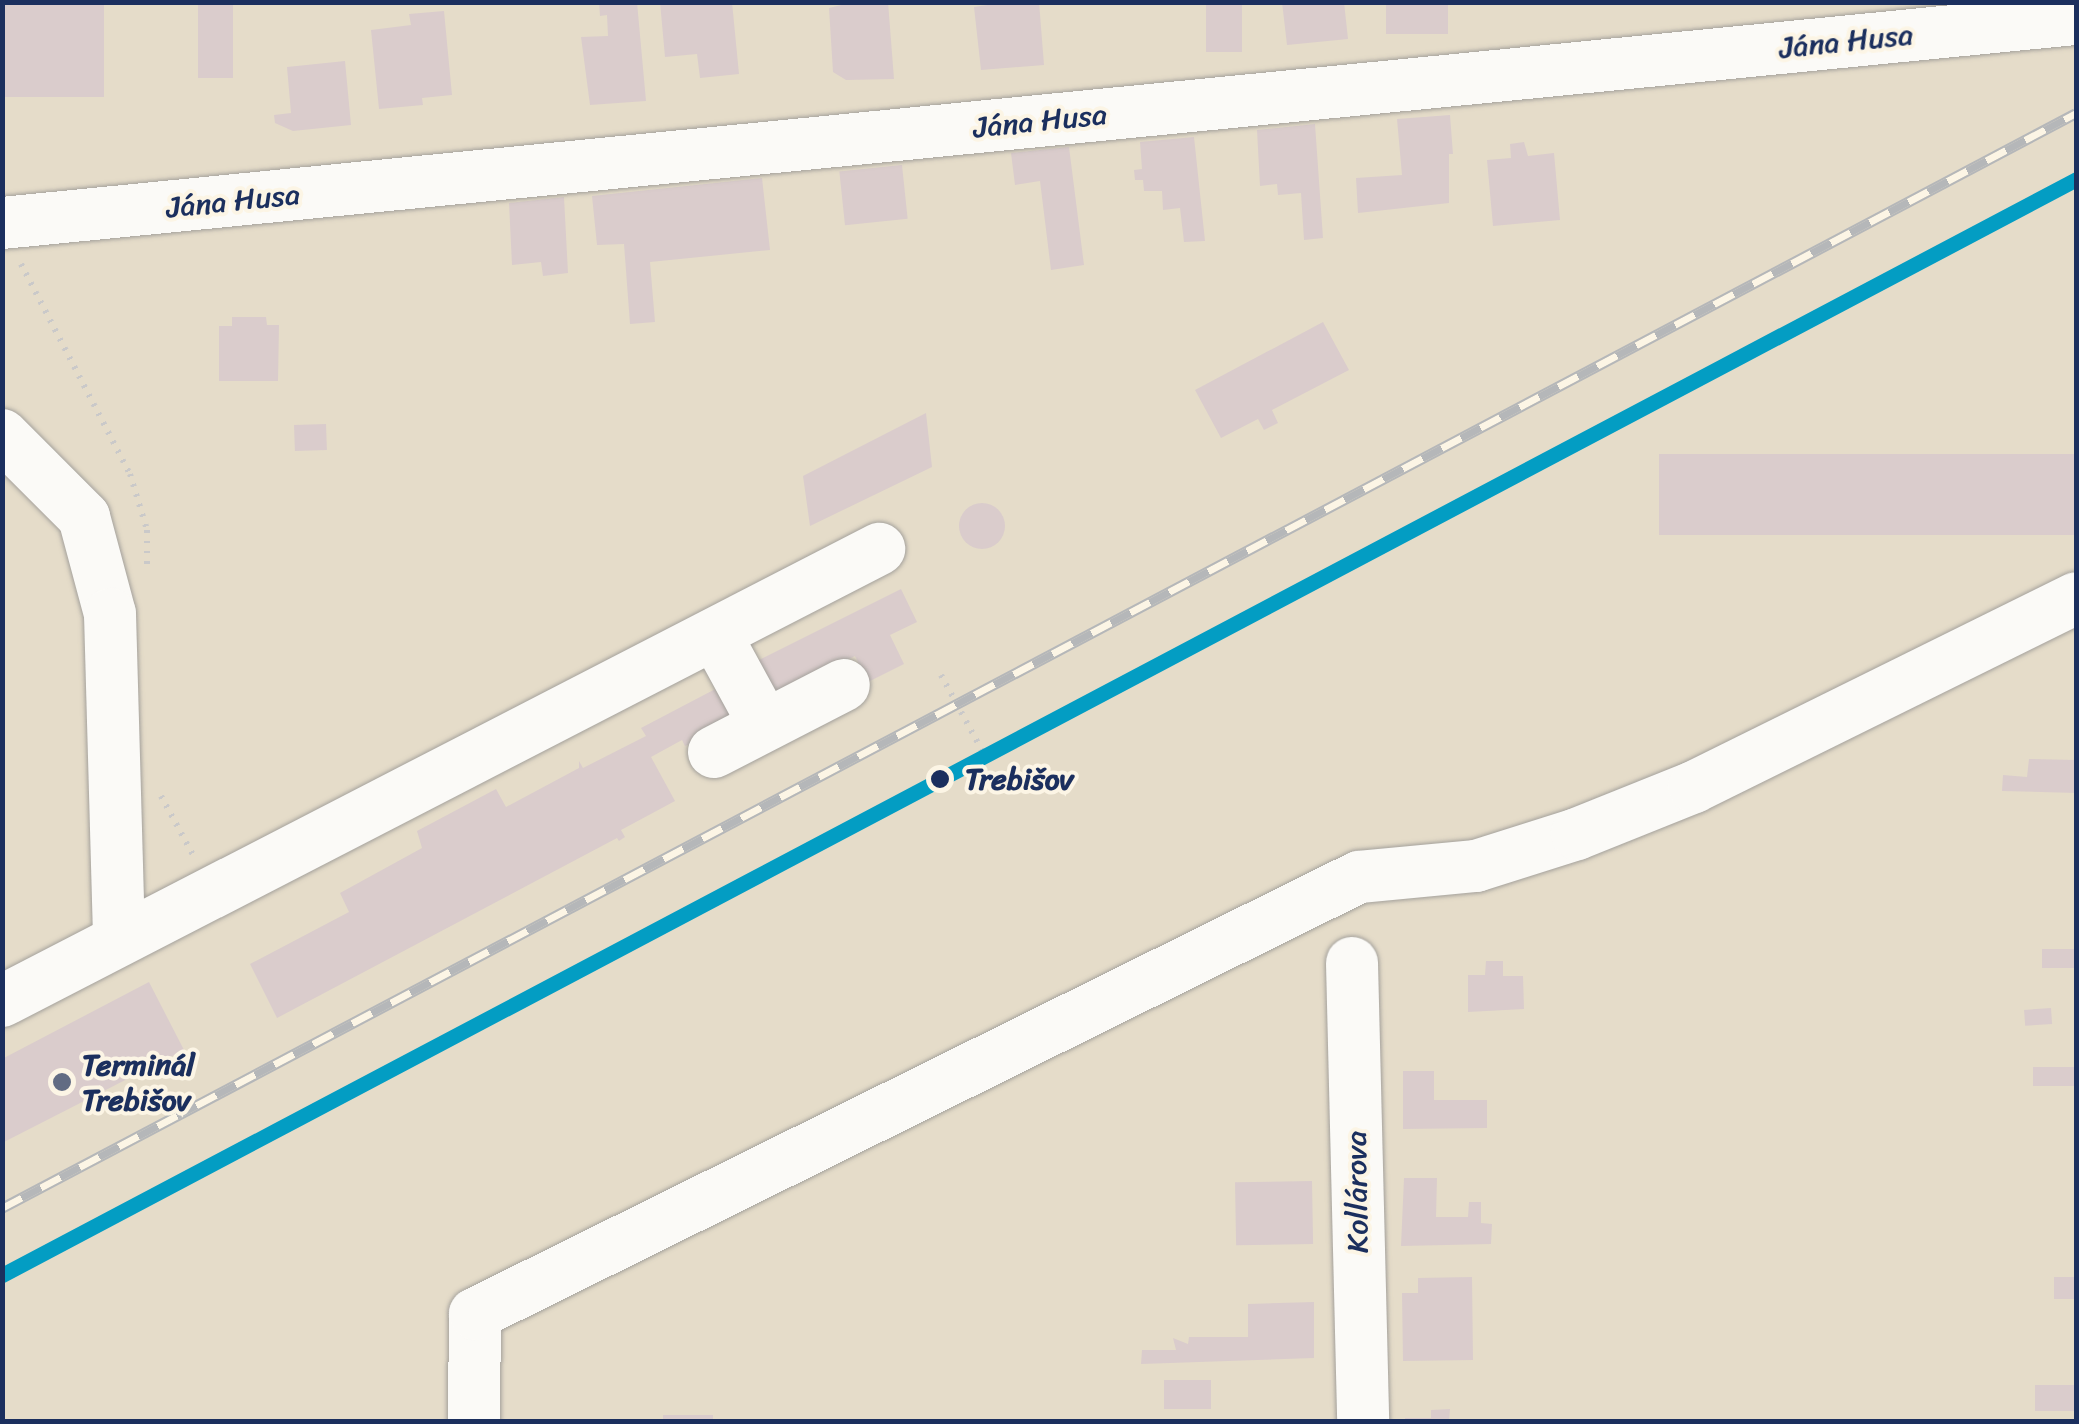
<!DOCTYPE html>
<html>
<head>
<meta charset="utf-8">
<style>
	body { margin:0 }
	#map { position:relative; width:2079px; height:1424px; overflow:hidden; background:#e5dcc9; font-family:Sriracha,sans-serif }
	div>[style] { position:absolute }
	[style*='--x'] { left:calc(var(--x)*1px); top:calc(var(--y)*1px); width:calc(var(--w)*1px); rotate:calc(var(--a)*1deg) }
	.building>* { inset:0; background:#dacccc; transform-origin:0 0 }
	.round { border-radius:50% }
	.path>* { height:6px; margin-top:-3px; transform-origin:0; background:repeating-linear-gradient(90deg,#cac9c9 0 2.5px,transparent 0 10.5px) }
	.roads { filter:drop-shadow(0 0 2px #a4a19c) drop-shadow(0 0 2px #a4a19c) }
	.minor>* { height:52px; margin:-26px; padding:0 26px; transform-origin:26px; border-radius:26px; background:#fbfaf7 }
	.rail>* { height:11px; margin-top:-5.5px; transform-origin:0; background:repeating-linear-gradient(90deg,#fcf5e5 0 22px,#b5b7b9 0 44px); box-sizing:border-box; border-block:2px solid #b5b7b9 }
	.rail-1>* { height:15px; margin:-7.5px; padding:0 7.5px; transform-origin:7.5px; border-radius:7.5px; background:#039dc3 }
	.dots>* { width:28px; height:28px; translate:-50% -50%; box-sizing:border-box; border:5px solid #fcf5e5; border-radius:50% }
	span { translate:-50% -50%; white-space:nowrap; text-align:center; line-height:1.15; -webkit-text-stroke:8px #fcf5e5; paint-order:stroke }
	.street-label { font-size:30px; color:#1b2f5e }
	.stop-label { font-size:30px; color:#1b2f5e; font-weight:700 }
	.left { translate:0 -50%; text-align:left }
	.poi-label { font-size:30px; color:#1b2f5e; font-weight:700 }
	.frame { position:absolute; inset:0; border:5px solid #1b2f5e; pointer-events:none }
</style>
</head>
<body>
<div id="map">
	<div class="building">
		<i style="left:2px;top:2px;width:102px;height:95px"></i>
		<i style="left:198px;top:2px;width:35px;height:76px"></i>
		<i style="clip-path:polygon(599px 2px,637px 2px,646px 101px,590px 105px,581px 37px,608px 36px,607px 15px,600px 16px)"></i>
		<i style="clip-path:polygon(660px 2px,732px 2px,739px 74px,700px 78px,697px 54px,665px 57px)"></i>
		<i style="clip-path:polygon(854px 2px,888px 2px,894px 79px,846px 80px,833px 72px,829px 8px)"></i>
		<i style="clip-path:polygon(1007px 2px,1039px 2px,1044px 65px,981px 70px,974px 7px)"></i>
		<i style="left:1206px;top:2px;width:36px;height:50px"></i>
		<i style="clip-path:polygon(1282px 2px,1344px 2px,1348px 39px,1287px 45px)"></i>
		<i style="left:1386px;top:2px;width:62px;height:32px"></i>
		<i style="clip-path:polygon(444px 11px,452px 95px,422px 98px,423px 105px,379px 109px,371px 30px,411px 25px,409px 14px)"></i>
		<i style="clip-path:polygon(345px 61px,351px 125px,293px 131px,275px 123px,274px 115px,291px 113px,287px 67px)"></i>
		<i style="clip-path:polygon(1450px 115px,1453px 154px,1449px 154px,1449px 203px,1358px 213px,1356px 178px,1402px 175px,1397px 119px)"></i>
		<i style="clip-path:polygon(1315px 124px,1323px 238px,1304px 240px,1301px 193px,1278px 195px,1277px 184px,1260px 186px,1257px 130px)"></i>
		<i style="clip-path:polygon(1194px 137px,1205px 241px,1184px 242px,1180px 208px,1163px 210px,1162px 191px,1144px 191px,1143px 180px,1135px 180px,1134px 170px,1142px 169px,1140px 142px)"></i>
		<i style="clip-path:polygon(1524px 142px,1528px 156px,1554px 153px,1560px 220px,1493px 226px,1487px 160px,1511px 158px,1510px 144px)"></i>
		<i style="clip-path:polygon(1069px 147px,1084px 265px,1051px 270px,1040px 181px,1015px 185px,1011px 153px)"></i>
		<i style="left:902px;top:165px;width:54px;height:63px;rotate:84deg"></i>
		<i style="clip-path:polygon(762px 178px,770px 250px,650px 262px,655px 322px,630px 324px,624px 244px,597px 245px,592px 196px)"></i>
		<i style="clip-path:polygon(564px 197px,568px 273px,543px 276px,541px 262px,512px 265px,509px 203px)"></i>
		<i style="clip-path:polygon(232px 317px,266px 317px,267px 325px,279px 325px,278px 381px,219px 381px,219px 326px,232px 326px)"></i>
		<i style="clip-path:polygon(1323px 322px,1349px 370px,1272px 410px,1278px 423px,1264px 430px,1258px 419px,1221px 438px,1195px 390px)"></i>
		<i style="clip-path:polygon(926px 413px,932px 467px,810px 526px,803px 476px)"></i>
		<i style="left:326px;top:424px;width:26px;height:32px;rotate:88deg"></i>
		<i style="left:2076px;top:454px;width:81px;height:417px;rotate:90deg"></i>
		<i class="round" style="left:959px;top:503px;width:46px;height:46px"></i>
		<i style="clip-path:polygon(901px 589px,917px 622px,890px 635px,904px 664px,868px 682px,855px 656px,769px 699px,751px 664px)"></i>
		<i style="clip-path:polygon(723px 685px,740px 714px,701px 739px,685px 746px,682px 740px,651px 757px,675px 801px,621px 830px,625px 837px,619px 841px,617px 838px,277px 1018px,250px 964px,349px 912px,340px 893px,422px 848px,417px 831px,496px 789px,506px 807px,579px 768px,579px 761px,583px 768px,646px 736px,641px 728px)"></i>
		<i style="clip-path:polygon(2029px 759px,2076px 760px,2076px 793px,2002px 791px,2003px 775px,2027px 777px)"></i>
		<i style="left:2076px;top:949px;width:19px;height:34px;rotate:90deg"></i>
		<i style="clip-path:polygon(1486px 961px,1503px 961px,1503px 976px,1523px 976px,1524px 1009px,1468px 1012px,1468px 975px,1485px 975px)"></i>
		<i style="clip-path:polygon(149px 982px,184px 1050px,2px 1143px,2px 1059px)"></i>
		<i style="left:2051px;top:1008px;width:16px;height:27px;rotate:86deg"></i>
		<i style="left:2033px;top:1067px;width:43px;height:19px"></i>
		<i style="clip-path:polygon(1403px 1071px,1434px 1071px,1434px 1100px,1487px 1100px,1487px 1128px,1403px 1129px)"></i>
		<i style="clip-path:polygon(1404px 1178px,1437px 1178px,1436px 1217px,1468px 1217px,1469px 1202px,1481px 1202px,1481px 1223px,1492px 1224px,1491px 1244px,1401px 1246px)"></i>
		<i style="left:1312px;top:1181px;width:63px;height:77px;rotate:89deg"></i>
		<i style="clip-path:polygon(1472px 1277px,1473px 1360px,1403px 1361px,1402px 1293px,1418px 1293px,1418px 1278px)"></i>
		<i style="left:2076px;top:1277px;width:22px;height:22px;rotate:90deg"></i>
		<i style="clip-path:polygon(1314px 1302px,1314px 1358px,1141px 1364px,1142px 1350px,1176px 1350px,1173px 1338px,1188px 1344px,1189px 1337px,1248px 1337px,1248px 1304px)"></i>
		<i style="left:1164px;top:1380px;width:47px;height:29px"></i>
		<i style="left:2076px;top:1385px;width:26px;height:41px;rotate:90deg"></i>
		<i style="clip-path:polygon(1450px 1409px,1449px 1422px,1405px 1422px,1405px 1418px,1431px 1418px,1431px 1410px)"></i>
		<i style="left:663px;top:1415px;width:50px;height:7px"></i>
	</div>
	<div class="path">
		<i style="--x:21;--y:264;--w:237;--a:62.6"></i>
		<i style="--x:130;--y:474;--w:59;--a:73.1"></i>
		<i style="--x:147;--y:530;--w:37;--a:90"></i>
		<i style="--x:941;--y:675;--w:92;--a:61.5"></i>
		<i style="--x:161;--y:796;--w:67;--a:61.5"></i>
	</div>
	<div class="roads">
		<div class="minor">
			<i style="--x:2;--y:223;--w:2084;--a:-5.62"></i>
			<i style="--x:2;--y:435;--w:116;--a:45"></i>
			<i style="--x:84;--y:517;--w:100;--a:75"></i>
			<i style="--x:110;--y:614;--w:325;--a:88.4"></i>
			<i style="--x:715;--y:634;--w:102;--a:61.4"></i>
			<i style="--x:714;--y:752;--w:146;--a:-27.3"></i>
			<i style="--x:1352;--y:963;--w:459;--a:88.6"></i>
			<i style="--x:2;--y:1001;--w:987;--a:-27.27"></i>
			<i style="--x:474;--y:1422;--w:108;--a:-89.5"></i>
			<i style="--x:475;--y:1314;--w:986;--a:-26.31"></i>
			<i style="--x:1359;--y:877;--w:118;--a:-5.4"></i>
			<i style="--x:1476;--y:866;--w:106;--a:-17.6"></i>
			<i style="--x:1577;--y:834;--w:126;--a:-21.9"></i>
			<i style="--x:1694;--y:787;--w:426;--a:-26.3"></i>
		</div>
	</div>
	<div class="rail">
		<i style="--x:2;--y:1208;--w:2345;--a:-27.83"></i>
	</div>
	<div class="rail-1">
		<i style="--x:2;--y:1275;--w:2346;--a:-27.85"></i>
	</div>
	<div class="dots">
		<i style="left:940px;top:779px;background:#1b2f5e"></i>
		<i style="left:62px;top:1082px;background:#626c83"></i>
	</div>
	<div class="street-label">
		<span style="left:1846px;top:41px;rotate:-6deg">Jána Husa</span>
		<span style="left:1040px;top:121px;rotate:-6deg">Jána Husa</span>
		<span style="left:233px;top:201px;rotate:-6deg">Jána Husa</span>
		<span style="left:1357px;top:1192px;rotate:-91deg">Kollárova</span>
	</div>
	<div class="stop-label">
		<span class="left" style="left:965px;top:779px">Trebišov</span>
	</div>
	<div class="poi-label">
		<span class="left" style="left:82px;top:1082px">Terminál<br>Trebišov</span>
	</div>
	<div class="frame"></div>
</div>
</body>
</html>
